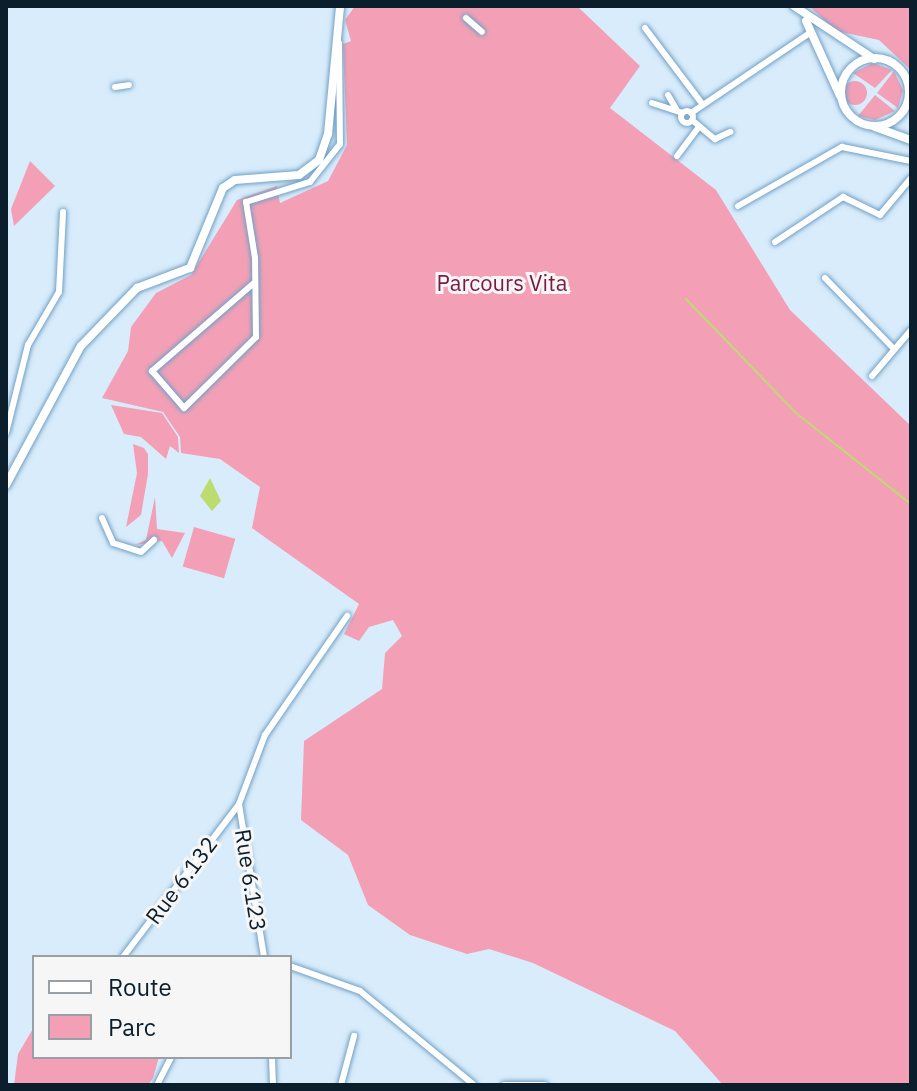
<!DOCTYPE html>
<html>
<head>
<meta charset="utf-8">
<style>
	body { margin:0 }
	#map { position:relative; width:917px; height:1091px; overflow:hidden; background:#d8ecfb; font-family:"IBM Plex Sans",sans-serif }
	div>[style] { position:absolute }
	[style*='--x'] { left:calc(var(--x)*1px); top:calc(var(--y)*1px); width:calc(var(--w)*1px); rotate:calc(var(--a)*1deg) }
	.green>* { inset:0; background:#f3a0b6; transform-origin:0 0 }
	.round { border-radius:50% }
	.water>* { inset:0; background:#bddc70 }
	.stream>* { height:2px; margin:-1px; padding:0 1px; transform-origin:1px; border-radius:1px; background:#bddc70 }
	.roads { filter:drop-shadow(0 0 2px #71a0c5) drop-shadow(0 0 2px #71a0c5) }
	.minor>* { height:6px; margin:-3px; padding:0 3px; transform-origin:3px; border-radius:3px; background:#fff }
	.minor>.ring { margin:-3px; padding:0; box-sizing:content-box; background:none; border:6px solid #fff; border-radius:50% }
	.tertiary>* { height:8px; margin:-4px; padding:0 4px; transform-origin:4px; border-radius:4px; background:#fff }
	.tertiary>.ring { margin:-4px; padding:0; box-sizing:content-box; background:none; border:8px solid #fff; border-radius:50% }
	span { translate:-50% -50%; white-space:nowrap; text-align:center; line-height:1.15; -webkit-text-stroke:6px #f6f6f6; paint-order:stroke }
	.park-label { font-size:22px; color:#7c1a40 }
	.street-label { font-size:22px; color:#0b1e2c }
	.frame { position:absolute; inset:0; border:8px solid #0b1e2c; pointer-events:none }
	.legend { position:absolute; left:32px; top:955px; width:260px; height:104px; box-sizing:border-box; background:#f6f6f6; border:2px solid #98a0a5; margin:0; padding:10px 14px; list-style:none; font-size:24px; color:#0b1e2c }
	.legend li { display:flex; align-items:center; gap:16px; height:40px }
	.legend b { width:40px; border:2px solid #98a0a5 }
</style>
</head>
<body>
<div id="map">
	<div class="green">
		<i style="clip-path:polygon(355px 6px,577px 6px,640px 66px,610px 108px,716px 190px,790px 310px,911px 426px,911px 1085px,723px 1085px,675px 1031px,533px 963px,489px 949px,467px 954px,410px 935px,368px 905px,348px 855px,301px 820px,304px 741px,382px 689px,385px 653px,402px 636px,393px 620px,369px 627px,359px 641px,344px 634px,359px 604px,252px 528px,260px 487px,220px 459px,181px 453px,180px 437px,163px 412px,102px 398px,128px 351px,131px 327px,156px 293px,191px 275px,237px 200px,277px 186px,280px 203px,328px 181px,347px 145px,343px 44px,351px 41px,345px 20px)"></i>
		<i style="clip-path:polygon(809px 6px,911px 6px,911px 70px,879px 40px,836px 31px)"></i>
		<i style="clip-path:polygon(873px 63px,892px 70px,875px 88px,853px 73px)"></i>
		<i style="clip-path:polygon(894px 71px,903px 90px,898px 108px,877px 93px)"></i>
		<i class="round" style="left:843px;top:81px;width:24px;height:24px"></i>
		<i style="clip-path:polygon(875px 95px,895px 111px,875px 120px,858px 116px)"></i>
		<i style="clip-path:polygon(30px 161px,55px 186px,14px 226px,11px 209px)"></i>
		<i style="clip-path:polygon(111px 405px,162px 413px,178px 437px,179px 453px,170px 446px,166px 459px,141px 437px,124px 434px)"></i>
		<i style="clip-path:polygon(133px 444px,144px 448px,148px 454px,148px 474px,141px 515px,126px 527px,137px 473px)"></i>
		<i style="clip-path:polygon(155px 497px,157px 529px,185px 533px,172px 558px,162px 541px,135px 545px,146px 540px)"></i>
		<i style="left:194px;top:527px;width:43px;height:41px;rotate:16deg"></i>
		<i style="clip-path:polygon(34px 1027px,34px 1057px,159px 1057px,153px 1078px,148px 1085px,14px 1085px,18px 1054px)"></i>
	</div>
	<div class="water">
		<i style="clip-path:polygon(210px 478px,221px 501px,212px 511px,200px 496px)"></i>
	</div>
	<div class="stream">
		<i style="--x:686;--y:299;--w:158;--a:46"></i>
		<i style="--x:796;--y:413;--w:147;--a:38.4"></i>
	</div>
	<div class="roads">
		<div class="minor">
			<i style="--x:466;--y:18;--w:21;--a:41"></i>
			<i style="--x:645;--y:28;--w:96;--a:53"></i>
			<i style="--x:115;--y:87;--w:14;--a:-8"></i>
			<i style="--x:668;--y:95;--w:16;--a:60"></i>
			<i style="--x:652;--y:103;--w:32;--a:18"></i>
			<i class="ring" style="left:681px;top:111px;width:6px;height:6px"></i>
			<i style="--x:691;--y:113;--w:145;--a:-34"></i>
			<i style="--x:692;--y:120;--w:30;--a:40"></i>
			<i style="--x:715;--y:139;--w:17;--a:-25"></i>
			<i style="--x:677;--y:156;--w:36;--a:-53"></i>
			<i style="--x:738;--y:206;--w:120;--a:-29.6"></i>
			<i style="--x:842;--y:147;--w:70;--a:11.5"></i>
			<i style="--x:775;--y:242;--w:82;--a:-33.5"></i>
			<i style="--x:843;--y:197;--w:41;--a:25.9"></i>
			<i style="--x:880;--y:215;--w:48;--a:-50"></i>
			<i style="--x:825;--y:278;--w:99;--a:45.8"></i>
			<i style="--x:254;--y:283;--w:135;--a:139.2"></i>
			<i style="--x:152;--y:371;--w:49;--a:49.1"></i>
			<i style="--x:184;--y:408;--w:101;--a:-44.6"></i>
			<i style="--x:256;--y:337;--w:79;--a:-90.7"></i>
			<i style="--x:255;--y:258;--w:57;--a:-99.1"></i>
			<i style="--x:246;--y:202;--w:67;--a:-17.4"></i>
			<i style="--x:310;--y:182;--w:48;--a:-51.7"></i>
			<i style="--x:340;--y:144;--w:101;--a:-90.6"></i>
			<i style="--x:872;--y:376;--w:60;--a:-49.7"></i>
			<i style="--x:6;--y:433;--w:91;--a:-76"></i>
			<i style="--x:28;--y:345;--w:61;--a:-59.7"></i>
			<i style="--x:59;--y:292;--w:80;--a:-87.1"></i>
			<i style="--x:102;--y:518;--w:27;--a:66"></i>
			<i style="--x:113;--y:543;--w:29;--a:18"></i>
			<i style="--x:141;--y:552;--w:18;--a:-43"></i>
			<i style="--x:239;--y:804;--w:155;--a:80.7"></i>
			<i style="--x:123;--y:957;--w:192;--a:-52.8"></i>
			<i style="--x:239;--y:804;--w:74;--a:-69.4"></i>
			<i style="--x:265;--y:735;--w:145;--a:-55.4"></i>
			<i style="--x:290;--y:966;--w:74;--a:19.7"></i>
			<i style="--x:360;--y:991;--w:148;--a:39.5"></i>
			<i style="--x:272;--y:1057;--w:28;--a:88"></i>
			<i style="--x:157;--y:1085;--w:31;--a:-63"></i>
			<i style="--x:341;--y:1085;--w:51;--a:-75.1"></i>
			<i style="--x:504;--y:1085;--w:41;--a:0"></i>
		</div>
		<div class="tertiary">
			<i style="--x:794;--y:6;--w:96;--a:33.5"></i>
			<i style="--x:806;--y:21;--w:82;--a:65.6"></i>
			<i class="ring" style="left:841px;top:58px;width:60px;height:60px"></i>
			<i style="--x:875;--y:127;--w:38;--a:20"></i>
			<i style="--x:6;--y:485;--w:158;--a:-61.7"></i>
			<i style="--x:81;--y:346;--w:81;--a:-46"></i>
			<i style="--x:137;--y:288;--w:57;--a:-20.7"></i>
			<i style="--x:190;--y:268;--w:87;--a:-67.6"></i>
			<i style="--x:223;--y:188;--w:14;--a:-34"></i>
			<i style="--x:235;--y:180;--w:64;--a:-4.5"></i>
			<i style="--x:299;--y:175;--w:25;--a:-37"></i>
			<i style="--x:319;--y:160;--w:28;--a:-71"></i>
			<i style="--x:328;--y:134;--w:129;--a:-84.6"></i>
		</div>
	</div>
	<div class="park-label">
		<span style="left:502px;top:283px">Parcours Vita</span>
	</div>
	<div class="street-label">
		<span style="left:181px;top:880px;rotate:-53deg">Rue 6.132</span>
		<span style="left:251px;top:880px;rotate:81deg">Rue 6.123</span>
	</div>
	<div class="frame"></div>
	<ul class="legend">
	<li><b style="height:10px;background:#fff"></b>Route</li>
	<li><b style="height:22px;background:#f3a0b6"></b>Parc</li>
	</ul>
</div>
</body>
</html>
